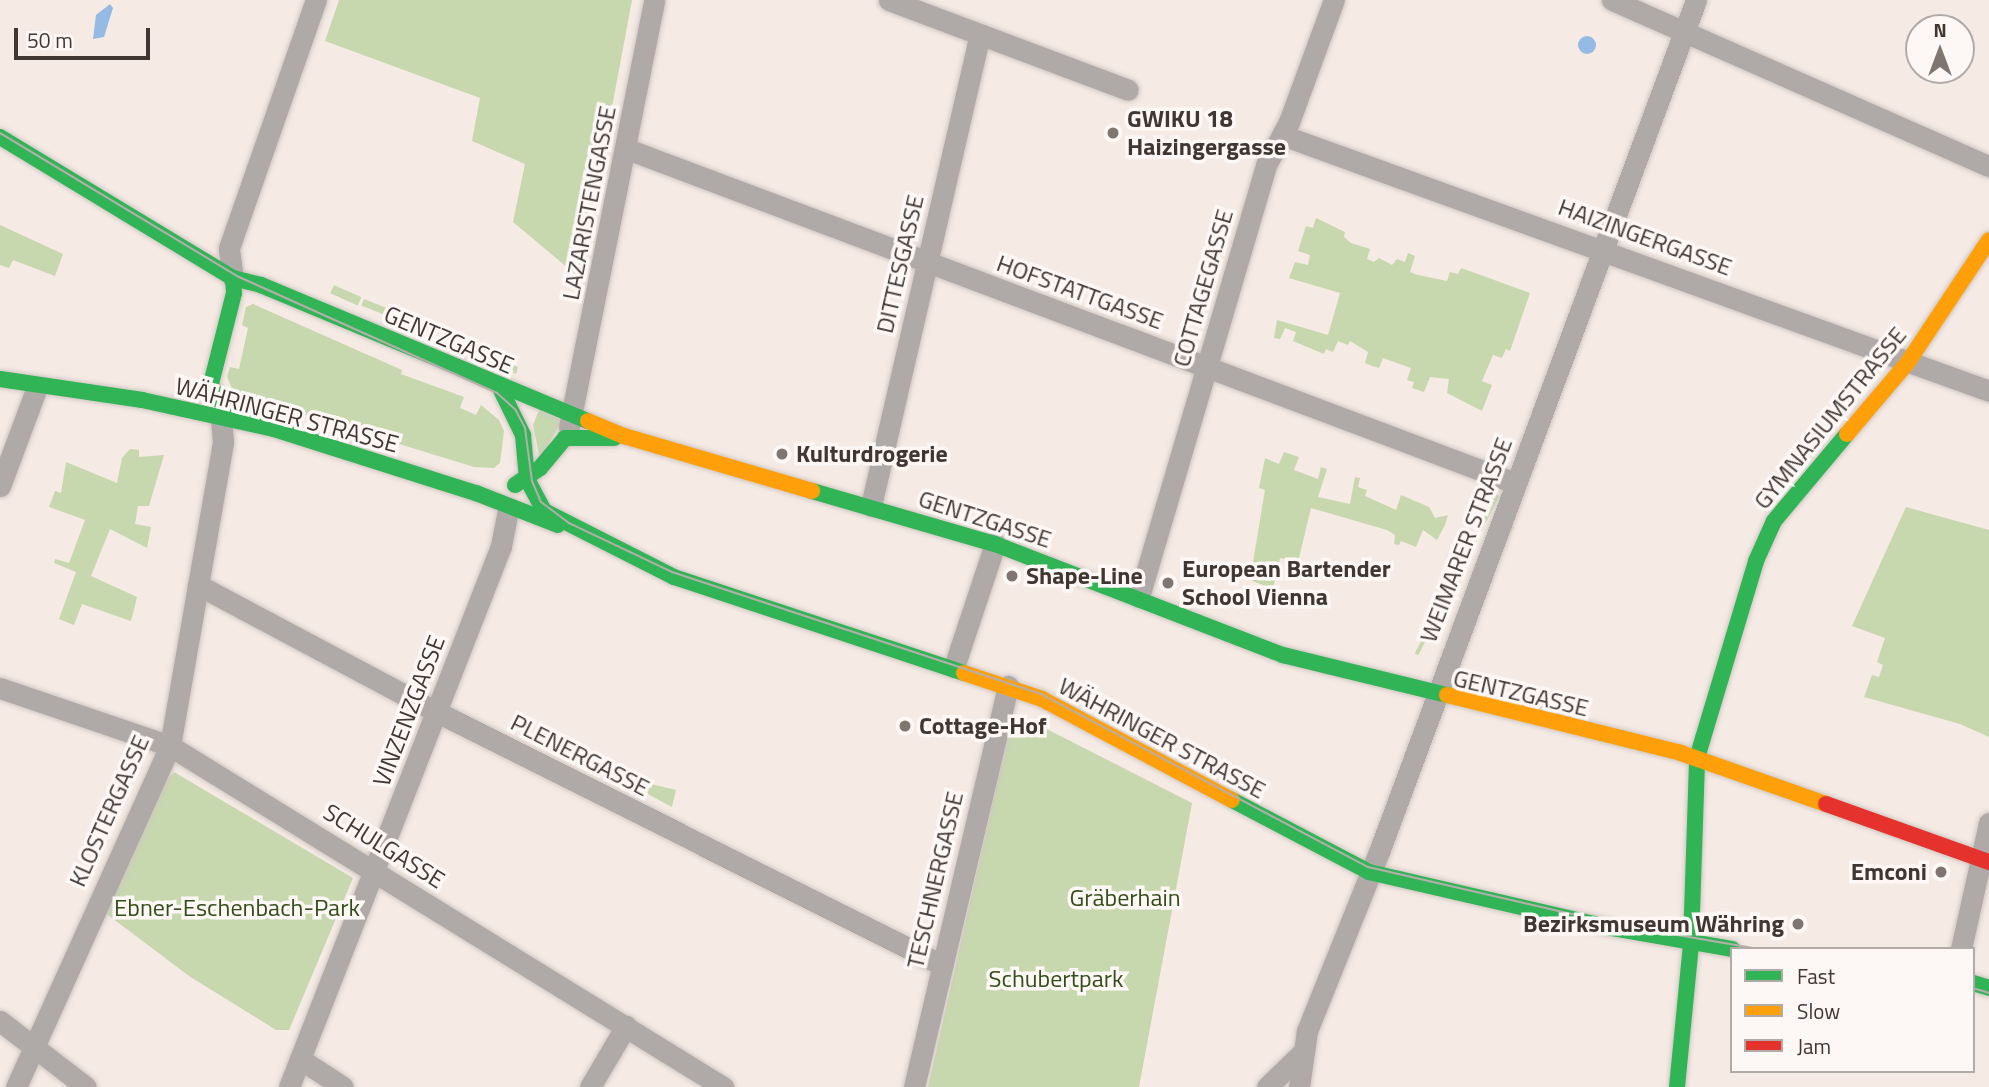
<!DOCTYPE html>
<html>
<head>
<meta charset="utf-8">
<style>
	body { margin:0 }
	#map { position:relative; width:1989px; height:1087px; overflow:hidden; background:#f5eae4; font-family:"Titillium Web",sans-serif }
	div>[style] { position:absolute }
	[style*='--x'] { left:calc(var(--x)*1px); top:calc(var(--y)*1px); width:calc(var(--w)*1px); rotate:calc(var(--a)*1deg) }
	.green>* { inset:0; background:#c7d8ae; transform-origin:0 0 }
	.water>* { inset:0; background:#95bbe5 }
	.round { border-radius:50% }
	.roads { filter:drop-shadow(0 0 2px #cfc7c2) drop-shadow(0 0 2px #cfc7c2) }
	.street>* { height:21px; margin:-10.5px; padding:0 10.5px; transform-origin:10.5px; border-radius:10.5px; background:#afa9a8 }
	.fast>* { height:16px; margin:-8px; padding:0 8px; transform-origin:8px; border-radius:8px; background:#30b455 }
	.slow>* { height:16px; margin:-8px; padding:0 8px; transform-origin:8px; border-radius:8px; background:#ff9f0a }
	.jam>* { height:16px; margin:-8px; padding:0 8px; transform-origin:8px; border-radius:8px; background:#e5322d }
	.tram>* { height:2px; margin:-1px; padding:0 1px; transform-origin:1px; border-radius:1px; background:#b5aeab }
	.dots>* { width:19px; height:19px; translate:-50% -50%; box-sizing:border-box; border:4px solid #fdf8f6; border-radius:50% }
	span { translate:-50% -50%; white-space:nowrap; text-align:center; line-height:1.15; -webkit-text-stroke:7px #fdf8f6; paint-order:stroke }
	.poi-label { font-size:24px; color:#403733; font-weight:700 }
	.left { translate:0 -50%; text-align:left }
	.right { translate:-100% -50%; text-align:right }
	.street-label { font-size:24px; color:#403733 }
	.park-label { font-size:24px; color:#334d18 }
	.legend { position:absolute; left:1730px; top:947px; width:245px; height:126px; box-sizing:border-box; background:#fdf8f6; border:2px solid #b1aba8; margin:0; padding:9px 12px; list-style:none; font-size:21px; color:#403733 }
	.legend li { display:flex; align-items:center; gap:14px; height:35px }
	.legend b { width:35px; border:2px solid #b1aba8 }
	.north { position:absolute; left:1905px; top:14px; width:70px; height:70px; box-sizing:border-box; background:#fdf8f6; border:2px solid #b1aba8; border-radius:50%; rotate:0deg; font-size:19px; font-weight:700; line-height:28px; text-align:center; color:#403733 }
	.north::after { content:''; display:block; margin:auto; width:24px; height:32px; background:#7f7671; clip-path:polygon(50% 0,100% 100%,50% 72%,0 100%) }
	.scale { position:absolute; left:14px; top:28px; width:136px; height:32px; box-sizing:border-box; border:4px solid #403733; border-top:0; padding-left:9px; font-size:21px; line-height:24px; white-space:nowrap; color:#403733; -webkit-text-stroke:5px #fdf8f6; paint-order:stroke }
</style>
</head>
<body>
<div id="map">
	<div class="green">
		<i style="clip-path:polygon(339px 0,632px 0,580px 278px,513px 222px,525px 164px,472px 141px,480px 98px,325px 41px)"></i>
		<i style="clip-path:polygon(1316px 218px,1345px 232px,1344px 237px,1351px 243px,1370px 249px,1367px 259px,1374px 262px,1379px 258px,1392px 265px,1397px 259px,1405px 262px,1408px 253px,1415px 256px,1410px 272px,1418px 275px,1447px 281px,1450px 272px,1458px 274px,1461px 268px,1530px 293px,1510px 351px,1506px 349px,1502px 358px,1493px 355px,1482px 381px,1492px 385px,1482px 411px,1447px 393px,1449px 379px,1430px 377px,1424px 392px,1412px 388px,1414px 382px,1407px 380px,1411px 368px,1383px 358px,1379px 368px,1372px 366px,1365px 363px,1368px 352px,1350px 341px,1348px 345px,1338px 341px,1333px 352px,1326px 349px,1324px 354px,1293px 341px,1296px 332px,1285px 328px,1280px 339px,1274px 338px,1277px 320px,1328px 335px,1340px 293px,1289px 278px,1295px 262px,1308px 265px,1310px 255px,1298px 251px,1306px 226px,1313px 228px)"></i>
		<i style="clip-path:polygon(0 225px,63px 254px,55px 276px,13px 260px,9px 268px,0 265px)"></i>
		<i style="left:334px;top:285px;width:30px;height:9px;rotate:24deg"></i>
		<i style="left:364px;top:299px;width:29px;height:7px;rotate:22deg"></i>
		<i style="clip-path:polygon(253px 304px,402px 370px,401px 374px,464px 397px,460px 408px,476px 415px,481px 405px,499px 420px,504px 431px,500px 463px,494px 468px,474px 467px,234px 393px,227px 377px,230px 367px,239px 369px,248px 328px,242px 325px,246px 307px)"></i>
		<i style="clip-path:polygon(468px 346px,518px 367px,516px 374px,466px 352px)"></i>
		<i style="clip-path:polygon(539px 410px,562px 420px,540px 459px,533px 425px)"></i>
		<i style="clip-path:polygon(130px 449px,139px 450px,139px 457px,164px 455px,149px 506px,138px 506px,135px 524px,151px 527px,147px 548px,110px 529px,91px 576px,137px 597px,131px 621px,82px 604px,74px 625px,59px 619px,76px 572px,54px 563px,55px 559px,69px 563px,85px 520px,49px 507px,55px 491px,61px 493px,66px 462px,117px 483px,122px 458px)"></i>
		<i style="clip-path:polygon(1284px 452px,1299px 457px,1294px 470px,1318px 479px,1321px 467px,1327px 469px,1318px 497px,1350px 504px,1355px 477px,1360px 478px,1358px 487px,1367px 490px,1365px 496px,1396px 510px,1401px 495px,1429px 507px,1435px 518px,1448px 515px,1445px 525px,1437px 540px,1423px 530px,1416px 547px,1401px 541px,1399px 545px,1394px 544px,1395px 535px,1387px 530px,1311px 508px,1298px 562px,1280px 558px,1273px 589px,1250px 580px,1265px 490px,1259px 488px,1265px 458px,1279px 464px)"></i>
		<i style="left:1496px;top:494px;width:4px;height:179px;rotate:27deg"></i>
		<i style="clip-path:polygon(1906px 507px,1989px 530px,1989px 737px,1960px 724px,1864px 697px,1872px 675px,1879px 677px,1883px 665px,1877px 662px,1885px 638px,1852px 626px)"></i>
		<i style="left:1510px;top:525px;width:4px;height:108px;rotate:27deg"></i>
		<i style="clip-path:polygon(1027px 719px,1192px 803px,1139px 1087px,928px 1087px,1009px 730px)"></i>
		<i style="clip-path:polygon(174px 772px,353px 878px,289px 1030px,276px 1030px,189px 976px,104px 912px,132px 859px,136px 830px,152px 794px)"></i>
		<i style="clip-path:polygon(630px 779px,676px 790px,672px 807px,629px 784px)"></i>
	</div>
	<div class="water">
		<i style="clip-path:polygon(110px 4px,113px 8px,104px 37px,93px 39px,96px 15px)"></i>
		<i class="round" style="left:1578px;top:36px;width:18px;height:18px"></i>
	</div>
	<div class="roads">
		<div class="street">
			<i style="--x:889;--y:0;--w:255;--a:20.6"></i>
			<i style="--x:1612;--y:0;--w:412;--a:23.8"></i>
			<i style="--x:1282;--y:135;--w:752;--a:19.9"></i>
			<i style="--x:627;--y:149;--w:949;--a:20.61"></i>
			<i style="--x:233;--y:278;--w:30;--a:-98"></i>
			<i style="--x:229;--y:248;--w:263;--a:-70.7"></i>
			<i style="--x:569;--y:427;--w:435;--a:-78.7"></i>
			<i style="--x:0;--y:486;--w:106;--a:-69.5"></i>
			<i style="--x:871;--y:506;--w:484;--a:-77"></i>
			<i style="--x:198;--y:585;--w:271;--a:28"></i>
			<i style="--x:437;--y:712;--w:565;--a:26.61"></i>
			<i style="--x:1139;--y:597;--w:450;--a:-73.6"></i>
			<i style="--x:1266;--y:165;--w:49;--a:-61.9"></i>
			<i style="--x:1289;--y:122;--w:130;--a:-69.8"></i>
			<i style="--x:954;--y:667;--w:130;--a:-71.6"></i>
			<i style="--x:0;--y:688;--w:180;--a:18.8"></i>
			<i style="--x:170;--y:746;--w:650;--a:31.66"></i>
			<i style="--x:1961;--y:949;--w:129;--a:-77.5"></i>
			<i style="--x:0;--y:1021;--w:108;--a:37.5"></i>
			<i style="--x:300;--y:1059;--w:51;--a:33.1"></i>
			<i style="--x:16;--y:1087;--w:374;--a:-65.7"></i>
			<i style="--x:170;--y:746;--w:309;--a:-80.1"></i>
			<i style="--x:223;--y:442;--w:24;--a:-95"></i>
			<i style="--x:289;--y:1087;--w:581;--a:-68.6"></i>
			<i style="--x:501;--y:546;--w:38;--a:-79"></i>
			<i style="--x:590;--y:1087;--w:71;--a:-59.5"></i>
			<i style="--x:914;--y:1087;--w:412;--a:-76.8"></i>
			<i style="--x:1267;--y:1087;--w:52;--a:-44.2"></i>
			<i style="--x:1299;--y:1087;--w:57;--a:-81.9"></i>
			<i style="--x:1307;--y:1031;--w:193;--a:-68.1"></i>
			<i style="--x:1379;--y:852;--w:909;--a:-69.59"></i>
		</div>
		<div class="fast">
			<i style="--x:0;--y:137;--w:272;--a:31.2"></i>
			<i style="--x:233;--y:278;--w:29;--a:14"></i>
			<i style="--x:261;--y:285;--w:354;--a:22.6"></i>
			<i style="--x:233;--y:278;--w:15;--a:86"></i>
			<i style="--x:234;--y:293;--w:94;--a:104.2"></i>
			<i style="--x:211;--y:384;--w:16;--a:68"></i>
			<i style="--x:217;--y:399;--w:36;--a:24"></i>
			<i style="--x:0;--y:379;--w:144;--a:8.4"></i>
			<i style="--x:142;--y:400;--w:135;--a:12.4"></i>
			<i style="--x:274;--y:429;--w:212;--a:17.6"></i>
			<i style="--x:476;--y:493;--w:88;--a:21.3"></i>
			<i style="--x:499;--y:386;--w:55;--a:63.9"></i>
			<i style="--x:523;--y:435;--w:44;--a:84.8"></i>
			<i style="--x:527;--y:479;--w:36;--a:62"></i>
			<i style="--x:544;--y:511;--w:146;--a:26.9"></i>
			<i style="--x:674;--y:577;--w:305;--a:18.3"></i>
			<i style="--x:515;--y:485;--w:30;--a:-34"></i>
			<i style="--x:540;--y:468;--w:39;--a:-50"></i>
			<i style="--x:565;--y:438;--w:49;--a:0"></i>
			<i style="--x:812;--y:491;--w:191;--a:16.2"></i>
			<i style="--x:995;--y:544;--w:309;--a:21.1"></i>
			<i style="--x:1283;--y:655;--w:169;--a:13.7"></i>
			<i style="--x:1232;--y:800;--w:155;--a:27.7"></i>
			<i style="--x:1369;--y:872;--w:249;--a:13"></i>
			<i style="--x:1612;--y:928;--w:122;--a:9.9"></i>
			<i style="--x:1973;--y:983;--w:17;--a:17"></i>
			<i style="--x:1677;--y:1087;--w:145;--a:-84.4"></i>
			<i style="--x:1691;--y:943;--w:185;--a:-88.1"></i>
			<i style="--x:1697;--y:758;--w:206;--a:-73.3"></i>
			<i style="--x:1756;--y:561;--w:44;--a:-65.8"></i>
			<i style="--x:1774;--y:521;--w:114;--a:-50"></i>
		</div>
		<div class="slow">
			<i style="--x:588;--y:421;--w:39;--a:23"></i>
			<i style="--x:624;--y:436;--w:196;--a:16.3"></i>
			<i style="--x:1847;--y:434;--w:94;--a:-49.7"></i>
			<i style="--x:1908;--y:362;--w:146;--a:-56.4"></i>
			<i style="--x:964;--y:673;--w:82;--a:18.4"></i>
			<i style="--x:1042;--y:699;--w:215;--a:28"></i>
			<i style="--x:1447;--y:695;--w:241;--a:13.9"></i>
			<i style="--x:1681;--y:753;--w:154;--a:19.4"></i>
		</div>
		<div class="jam">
			<i style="--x:1826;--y:804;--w:173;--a:19.6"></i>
		</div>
	</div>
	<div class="tram">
		<i style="--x:0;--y:133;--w:279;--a:31.1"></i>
		<i style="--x:239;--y:277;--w:283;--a:24.2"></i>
		<i style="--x:497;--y:393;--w:24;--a:42"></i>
		<i style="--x:515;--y:409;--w:21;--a:62"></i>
		<i style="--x:525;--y:428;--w:53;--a:82.5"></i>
		<i style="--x:532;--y:481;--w:23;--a:67"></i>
		<i style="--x:541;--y:502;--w:35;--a:37"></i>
		<i style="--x:569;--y:523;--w:114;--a:25.4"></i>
		<i style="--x:672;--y:572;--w:391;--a:18.3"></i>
		<i style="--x:1043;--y:695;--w:368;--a:27.9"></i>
		<i style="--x:1368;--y:867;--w:258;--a:13"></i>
		<i style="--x:1619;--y:925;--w:142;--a:9.7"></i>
		<i style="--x:1973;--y:988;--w:17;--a:17"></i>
	</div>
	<div class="dots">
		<i style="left:1113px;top:133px;background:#7f7671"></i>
		<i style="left:782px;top:454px;background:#7f7671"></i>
		<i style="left:1012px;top:576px;background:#7f7671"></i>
		<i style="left:1168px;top:583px;background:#7f7671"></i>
		<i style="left:905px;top:726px;background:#7f7671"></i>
		<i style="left:1941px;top:872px;background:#7f7671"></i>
		<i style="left:1798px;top:924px;background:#7f7671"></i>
	</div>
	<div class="poi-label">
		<span class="left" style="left:1127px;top:133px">GWIKU 18<br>Haizingergasse</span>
		<span class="left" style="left:796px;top:454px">Kulturdrogerie</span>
		<span class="left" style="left:1182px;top:583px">European Bartender<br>School Vienna</span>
		<span class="left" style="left:1026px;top:576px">Shape-Line</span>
		<span class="left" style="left:919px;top:726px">Cottage-Hof</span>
		<span class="right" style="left:1927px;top:872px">Emconi</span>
		<span class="right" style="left:1784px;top:924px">Bezirksmuseum Währing</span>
	</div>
	<div class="street-label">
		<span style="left:589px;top:203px;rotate:-79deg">LAZARISTENGASSE</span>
		<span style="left:1645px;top:237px;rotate:20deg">HAIZINGERGASSE</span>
		<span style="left:900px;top:264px;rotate:-77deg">DITTESGASSE</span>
		<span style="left:1203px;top:288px;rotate:-74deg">COTTAGEGASSE</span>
		<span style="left:1080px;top:292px;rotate:20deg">HOFSTATTGASSE</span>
		<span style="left:449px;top:340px;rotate:23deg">GENTZGASSE</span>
		<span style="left:287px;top:415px;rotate:15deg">WÄHRINGER STRASSE</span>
		<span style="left:1830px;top:418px;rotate:-51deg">GYMNASIUMSTRASSE</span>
		<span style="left:985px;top:519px;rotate:18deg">GENTZGASSE</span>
		<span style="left:1466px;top:540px;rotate:-69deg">WEIMARER STRASSE</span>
		<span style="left:1521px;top:693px;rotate:13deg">GENTZGASSE</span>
		<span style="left:409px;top:711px;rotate:-69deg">VINZENZGASSE</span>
		<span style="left:1162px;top:738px;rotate:28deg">WÄHRINGER STRASSE</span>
		<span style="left:580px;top:755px;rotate:27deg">PLENERGASSE</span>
		<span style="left:109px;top:811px;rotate:-66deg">KLOSTERGASSE</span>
		<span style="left:384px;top:846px;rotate:32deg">SCHULGASSE</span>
		<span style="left:935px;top:880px;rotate:-77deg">TESCHNERGASSE</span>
	</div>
	<div class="park-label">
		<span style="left:1125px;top:898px">Gräberhain</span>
		<span style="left:237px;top:908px">Ebner-Eschenbach-Park</span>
		<span style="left:1056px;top:979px">Schubertpark</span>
	</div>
	<ul class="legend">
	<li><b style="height:9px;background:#30b455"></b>Fast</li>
	<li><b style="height:9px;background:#ff9f0a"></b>Slow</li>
	<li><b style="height:9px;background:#e5322d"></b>Jam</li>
	</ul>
	<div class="north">N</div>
	<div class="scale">50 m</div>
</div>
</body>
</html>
